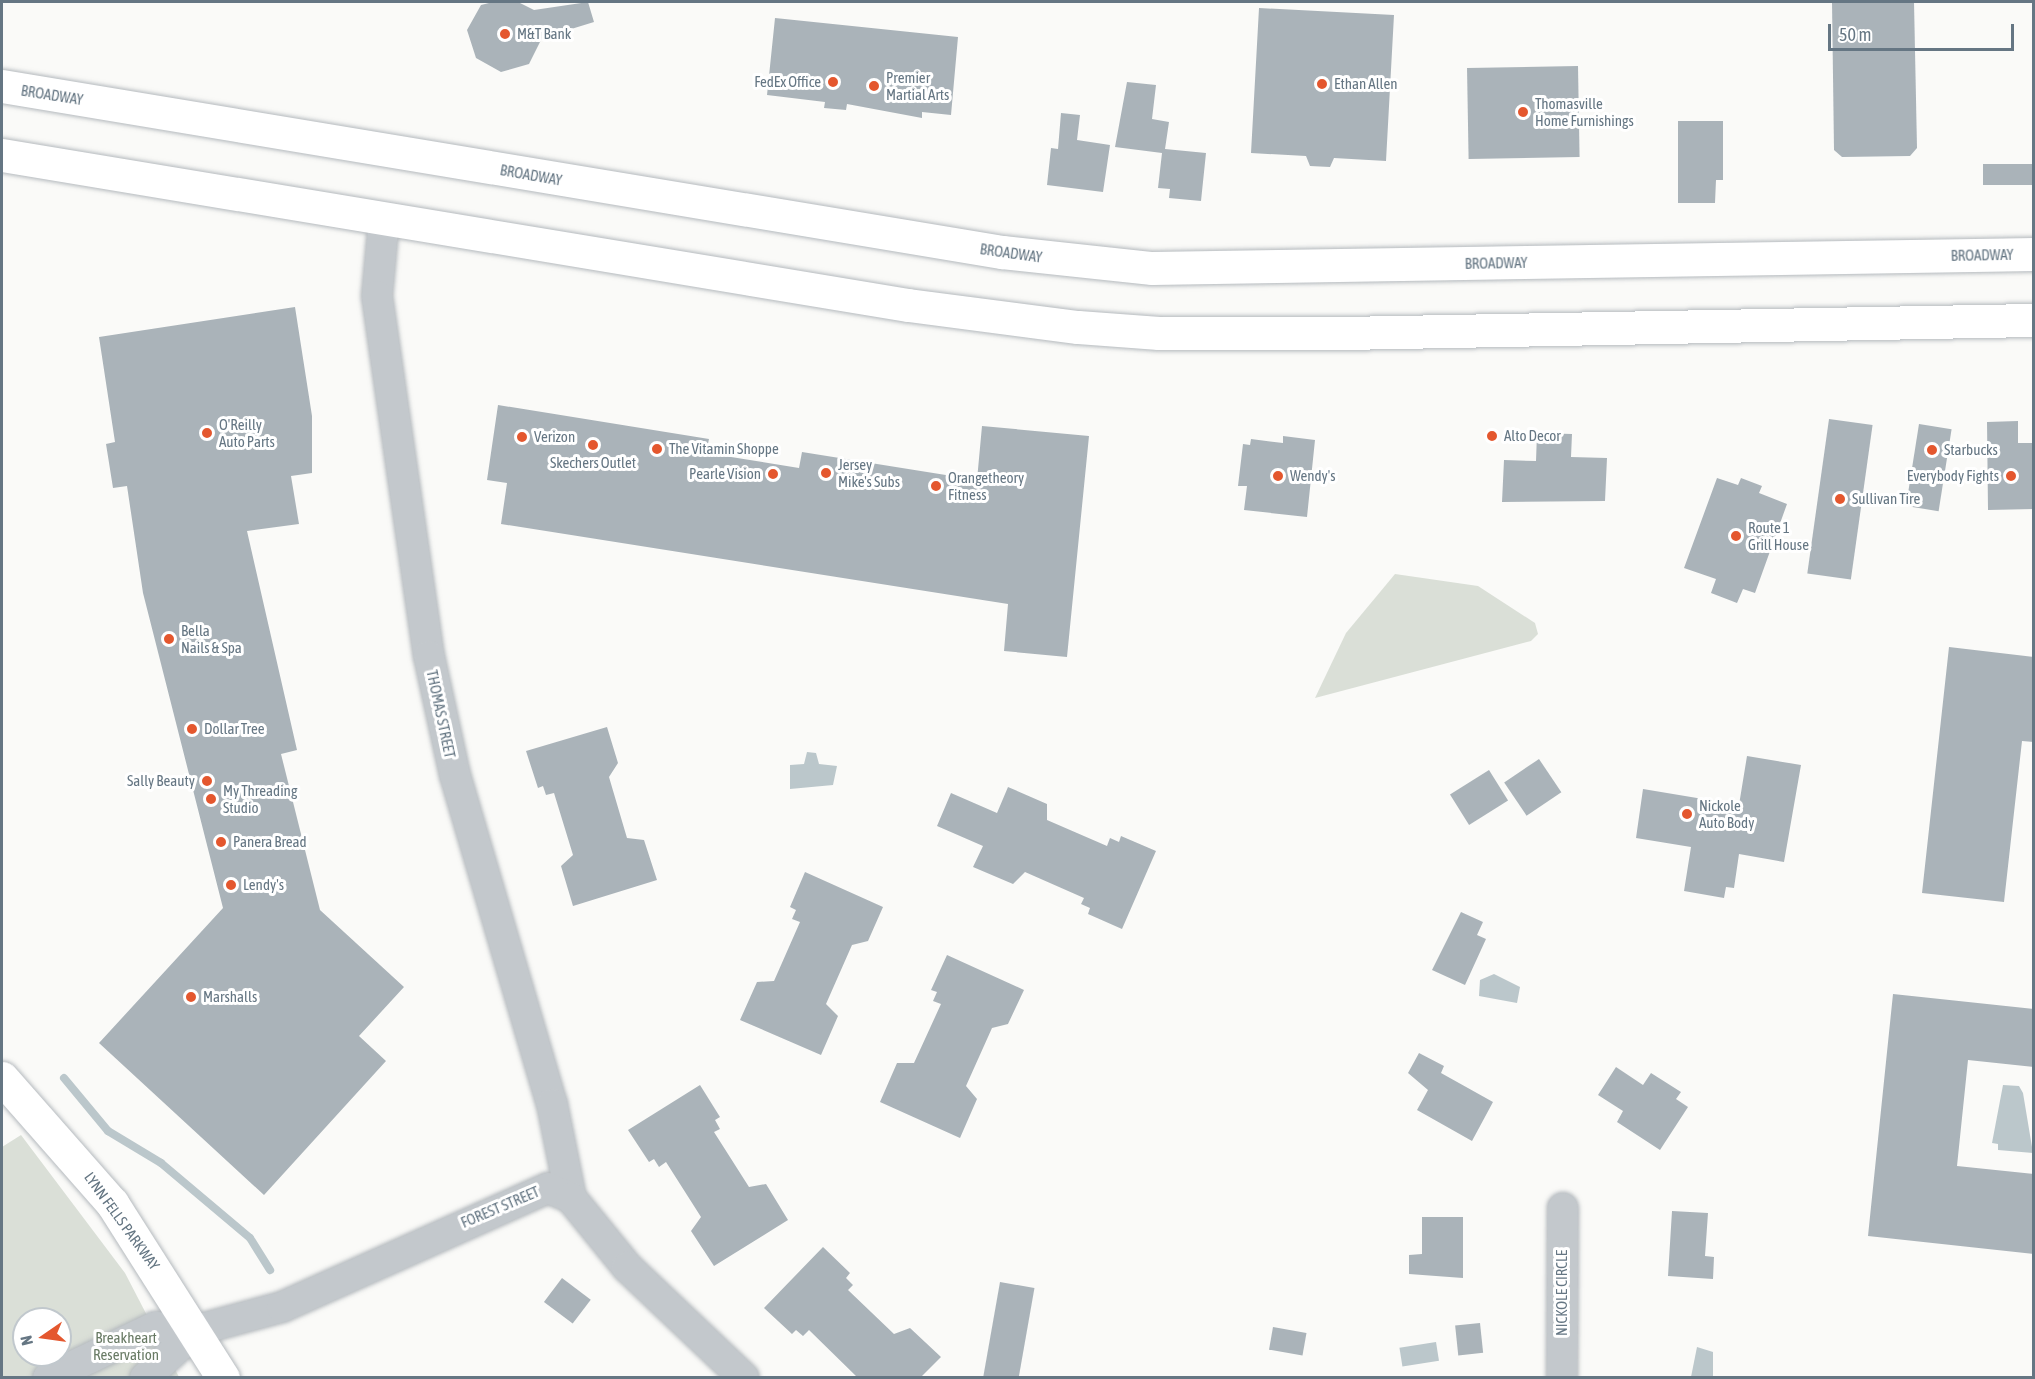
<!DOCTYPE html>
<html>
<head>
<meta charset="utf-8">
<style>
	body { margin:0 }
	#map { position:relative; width:2035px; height:1379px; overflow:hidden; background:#fafaf8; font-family:"Asap Condensed",sans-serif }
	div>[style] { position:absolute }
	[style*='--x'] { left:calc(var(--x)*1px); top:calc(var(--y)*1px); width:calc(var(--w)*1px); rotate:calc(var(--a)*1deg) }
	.green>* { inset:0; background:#dadfd7 }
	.water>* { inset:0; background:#bbc7cb; transform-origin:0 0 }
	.stream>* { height:8px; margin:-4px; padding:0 4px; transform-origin:4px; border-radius:4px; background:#bbc7cb }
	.building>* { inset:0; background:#aab3b9; transform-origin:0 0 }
	.roads { filter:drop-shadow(0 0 2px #b5babe) drop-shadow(0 0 2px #b5babe) }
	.minor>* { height:30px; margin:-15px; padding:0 15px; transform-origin:15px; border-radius:15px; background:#c3c8cc }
	.major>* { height:33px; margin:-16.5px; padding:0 16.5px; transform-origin:16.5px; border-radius:16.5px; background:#fff }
	.highway>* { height:33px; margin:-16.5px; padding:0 16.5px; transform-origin:16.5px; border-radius:16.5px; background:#fff }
	.dots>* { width:16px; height:16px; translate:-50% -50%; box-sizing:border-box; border:3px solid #fff; border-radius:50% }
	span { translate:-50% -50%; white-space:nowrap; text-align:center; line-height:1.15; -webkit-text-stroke:6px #fff; paint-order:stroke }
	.poi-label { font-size:15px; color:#657683 }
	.left { translate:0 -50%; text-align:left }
	.right { translate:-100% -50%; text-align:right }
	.street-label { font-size:15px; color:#657683 }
	.park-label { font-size:15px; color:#687a64 }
	.frame { position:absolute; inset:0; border:3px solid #657683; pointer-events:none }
	.north { position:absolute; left:12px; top:1307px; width:60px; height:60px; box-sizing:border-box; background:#fff; border:2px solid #c1c8cd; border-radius:50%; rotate:257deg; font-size:16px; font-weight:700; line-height:24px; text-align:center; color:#657683 }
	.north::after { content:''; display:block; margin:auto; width:21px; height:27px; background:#e4572e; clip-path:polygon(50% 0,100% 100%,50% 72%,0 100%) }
	.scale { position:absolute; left:1828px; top:24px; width:186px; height:27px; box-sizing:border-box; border:3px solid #657683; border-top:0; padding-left:8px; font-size:18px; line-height:21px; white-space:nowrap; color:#657683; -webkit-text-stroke:4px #fff; paint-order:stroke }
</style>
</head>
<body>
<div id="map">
	<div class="green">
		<i style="clip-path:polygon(1395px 574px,1478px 586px,1535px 623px,1538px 634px,1531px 641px,1315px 698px,1346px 633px)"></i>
		<i style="clip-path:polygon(evenodd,21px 1135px,125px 1273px,179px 1377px,2px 1378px,2px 1147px,21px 1135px,24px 1319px,60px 1319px,60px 1355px,24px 1355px,24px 1319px)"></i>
	</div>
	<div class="water">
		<i style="clip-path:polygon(807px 752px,816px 753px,819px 764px,837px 766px,833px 785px,790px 789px,790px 765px,804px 764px)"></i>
		<i style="clip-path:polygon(1494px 974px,1520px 987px,1517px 1003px,1479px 996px,1480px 980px)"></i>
		<i style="clip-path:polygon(2003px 1085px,2019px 1086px,2023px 1093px,2033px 1153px,1998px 1150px,1998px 1144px,1992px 1143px)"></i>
		<i style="left:1436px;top:1342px;width:19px;height:37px;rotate:81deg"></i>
		<i style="clip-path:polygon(1697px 1347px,1713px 1352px,1713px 1377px,1691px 1377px)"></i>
	</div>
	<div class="stream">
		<i style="--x:64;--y:1078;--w:69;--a:50.3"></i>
		<i style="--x:108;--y:1131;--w:62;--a:31.1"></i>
		<i style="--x:161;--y:1163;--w:116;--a:40.1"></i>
		<i style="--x:250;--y:1238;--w:38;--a:58"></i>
	</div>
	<div class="building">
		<i style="clip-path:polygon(493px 2px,518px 2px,534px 10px,588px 2px,594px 22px,542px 38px,529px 64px,501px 72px,476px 58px,467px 30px,481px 5px)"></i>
		<i style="clip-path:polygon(1832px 2px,1914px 2px,1917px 148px,1910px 156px,1842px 157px,1834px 150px)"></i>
		<i style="clip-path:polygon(1259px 8px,1394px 15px,1386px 161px,1334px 158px,1330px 167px,1310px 166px,1306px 156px,1251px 153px)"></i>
		<i style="clip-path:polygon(775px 18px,958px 37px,951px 115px,922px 112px,922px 118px,847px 104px,846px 110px,824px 108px,825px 102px,767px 95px)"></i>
		<i style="left:1578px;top:66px;width:91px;height:111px;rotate:89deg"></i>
		<i style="clip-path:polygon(1127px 82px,1156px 85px,1152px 119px,1169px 122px,1165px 149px,1206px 153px,1201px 201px,1169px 198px,1170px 189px,1158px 188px,1162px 153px,1115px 147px)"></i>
		<i style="clip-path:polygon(1061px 113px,1080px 115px,1077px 140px,1110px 145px,1103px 192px,1047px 185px,1051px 148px,1058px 149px)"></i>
		<i style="clip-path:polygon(1678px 121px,1723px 121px,1723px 180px,1716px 180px,1715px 203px,1678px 203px)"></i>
		<i style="left:2034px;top:164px;width:21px;height:51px;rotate:90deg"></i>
		<i style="clip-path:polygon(295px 307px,312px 416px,312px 473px,291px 476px,299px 524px,247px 531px,297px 750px,281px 754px,320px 910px,404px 987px,359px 1036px,386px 1061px,264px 1195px,99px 1043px,223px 908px,143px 593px,127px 486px,113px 488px,106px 444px,115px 442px,99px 337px)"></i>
		<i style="clip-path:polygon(498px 405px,709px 439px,706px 453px,799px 468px,802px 452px,977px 480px,982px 426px,1089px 436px,1067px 657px,1004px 651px,1008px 604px,501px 524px,507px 483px,487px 480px)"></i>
		<i style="left:1829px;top:419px;width:44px;height:156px;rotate:8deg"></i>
		<i style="clip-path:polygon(2018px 421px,2018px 443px,2034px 443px,2034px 509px,1988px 510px,1987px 422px)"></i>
		<i style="left:1919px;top:424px;width:33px;height:83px;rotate:9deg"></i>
		<i style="clip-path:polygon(1537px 433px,1572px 434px,1571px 457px,1607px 458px,1605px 501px,1502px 502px,1504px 460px,1536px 461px)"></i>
		<i style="clip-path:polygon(1283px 436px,1315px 440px,1307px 517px,1244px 510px,1247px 486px,1238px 486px,1243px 444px,1250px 445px,1251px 439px,1283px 443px)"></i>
		<i style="clip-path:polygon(1717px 478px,1738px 485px,1741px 478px,1762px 486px,1759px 493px,1787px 504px,1755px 593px,1743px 589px,1737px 603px,1711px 593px,1716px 579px,1684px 568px)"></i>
		<i style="clip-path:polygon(1949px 647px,2034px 657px,2034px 742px,2022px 741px,2004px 902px,1922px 893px)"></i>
		<i style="clip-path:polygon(607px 727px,618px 763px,609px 777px,627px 838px,644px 840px,657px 880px,573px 906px,561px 866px,573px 855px,554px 793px,546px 795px,543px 786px,538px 788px,526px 751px)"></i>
		<i style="clip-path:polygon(1747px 756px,1801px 765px,1784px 862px,1739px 854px,1734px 888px,1726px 887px,1724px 898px,1684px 891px,1691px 847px,1636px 838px,1643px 789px,1739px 805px)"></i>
		<i style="left:1539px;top:759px;width:40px;height:42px;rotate:56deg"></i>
		<i style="left:1489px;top:770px;width:36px;height:46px;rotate:58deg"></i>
		<i style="clip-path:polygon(1008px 787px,1047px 804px,1047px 820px,1107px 846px,1110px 838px,1119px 842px,1121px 836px,1156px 851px,1122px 929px,1088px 914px,1090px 908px,1081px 904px,1084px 898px,1025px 872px,1013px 884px,973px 867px,983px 846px,937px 826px,951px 793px,997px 813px)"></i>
		<i style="clip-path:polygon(805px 872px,883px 907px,868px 941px,852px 945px,826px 1004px,838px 1016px,821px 1055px,740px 1020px,757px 982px,774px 981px,800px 922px,792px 919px,796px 910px,790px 907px)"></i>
		<i style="clip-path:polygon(1461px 912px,1483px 922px,1477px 935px,1486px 939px,1465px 985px,1432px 970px)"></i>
		<i style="clip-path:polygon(947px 955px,1024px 990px,1008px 1024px,992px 1028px,966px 1086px,977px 1099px,960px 1138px,880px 1102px,897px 1063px,914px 1063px,941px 1004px,933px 1001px,937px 992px,931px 990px)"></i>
		<i style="clip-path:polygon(1893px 994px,2034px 1009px,2034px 1067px,1968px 1060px,1957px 1166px,2034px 1174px,2034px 1254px,1868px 1236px)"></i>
		<i style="clip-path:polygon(1419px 1053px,1444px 1066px,1441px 1073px,1493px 1102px,1472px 1141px,1417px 1110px,1428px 1090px,1408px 1073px)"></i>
		<i style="clip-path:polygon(1616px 1067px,1643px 1085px,1651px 1073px,1681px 1092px,1676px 1099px,1688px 1107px,1660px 1150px,1617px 1122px,1623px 1111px,1598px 1095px)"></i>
		<i style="clip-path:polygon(700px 1085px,720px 1117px,715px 1120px,720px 1129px,714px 1132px,749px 1187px,766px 1184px,788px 1220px,714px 1266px,691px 1231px,701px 1217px,666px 1162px,659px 1167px,654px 1159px,649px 1162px,628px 1130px)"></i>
		<i style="clip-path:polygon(1672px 1211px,1708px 1213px,1705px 1256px,1714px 1257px,1713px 1279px,1668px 1276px)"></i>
		<i style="clip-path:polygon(1422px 1217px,1463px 1217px,1463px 1278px,1409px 1274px,1409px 1255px,1422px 1254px)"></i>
		<i style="clip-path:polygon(823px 1247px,850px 1273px,846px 1278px,853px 1285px,848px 1290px,894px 1334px,910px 1328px,941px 1357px,921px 1377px,857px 1377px,809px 1330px,803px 1336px,796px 1330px,792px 1334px,764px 1308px)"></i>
		<i style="left:562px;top:1278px;width:36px;height:30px;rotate:37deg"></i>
		<i style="left:1000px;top:1282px;width:35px;height:97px;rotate:10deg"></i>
		<i style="left:1480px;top:1323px;width:30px;height:25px;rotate:84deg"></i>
		<i style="left:1273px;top:1327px;width:34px;height:23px;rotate:10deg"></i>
	</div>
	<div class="roads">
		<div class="minor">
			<i style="--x:384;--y:219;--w:77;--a:95.2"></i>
			<i style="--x:377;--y:296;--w:364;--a:81.8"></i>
			<i style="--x:429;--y:656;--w:122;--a:77.7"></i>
			<i style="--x:455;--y:775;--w:343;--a:73.6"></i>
			<i style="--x:552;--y:1104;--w:96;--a:78.6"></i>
			<i style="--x:48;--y:1378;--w:119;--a:-25.5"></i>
			<i style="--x:155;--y:1327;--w:42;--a:4.1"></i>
			<i style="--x:197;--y:1330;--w:88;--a:-15.1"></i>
			<i style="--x:282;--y:1307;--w:291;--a:-24.1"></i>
			<i style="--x:548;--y:1188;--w:25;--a:23"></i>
			<i style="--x:571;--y:1198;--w:89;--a:50.9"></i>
			<i style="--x:627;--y:1267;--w:161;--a:43.5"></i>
			<i style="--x:145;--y:1378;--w:71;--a:-42.7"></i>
			<i style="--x:1562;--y:1378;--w:170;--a:-89.7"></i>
		</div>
		<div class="major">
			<i style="--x:2;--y:1078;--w:167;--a:48.7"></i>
			<i style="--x:112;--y:1203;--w:207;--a:57.6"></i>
		</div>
		<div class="highway">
			<i style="--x:2;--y:86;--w:1014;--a:9.43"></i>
			<i style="--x:1002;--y:252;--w:151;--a:6.1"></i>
			<i style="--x:1152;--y:268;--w:882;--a:-0.91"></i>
			<i style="--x:2;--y:155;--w:918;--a:9.4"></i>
			<i style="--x:908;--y:305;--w:171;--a:7.4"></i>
			<i style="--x:1078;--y:327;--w:81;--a:4.2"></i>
			<i style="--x:1159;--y:333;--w:184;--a:0"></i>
			<i style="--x:1343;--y:333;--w:691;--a:-1.08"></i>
		</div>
	</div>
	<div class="dots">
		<i style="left:505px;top:34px;background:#e4572e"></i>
		<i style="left:833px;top:82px;background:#e4572e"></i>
		<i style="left:1322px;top:84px;background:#e4572e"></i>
		<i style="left:874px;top:86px;background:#e4572e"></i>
		<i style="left:1523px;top:112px;background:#e4572e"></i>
		<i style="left:207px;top:433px;background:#e4572e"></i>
		<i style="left:1492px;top:436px;background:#e4572e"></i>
		<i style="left:522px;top:437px;background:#e4572e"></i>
		<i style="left:593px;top:445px;background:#e4572e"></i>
		<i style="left:657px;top:449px;background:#e4572e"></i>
		<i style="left:1932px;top:450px;background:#e4572e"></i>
		<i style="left:826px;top:473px;background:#e4572e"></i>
		<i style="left:773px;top:474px;background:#e4572e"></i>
		<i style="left:1278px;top:476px;background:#e4572e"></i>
		<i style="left:2011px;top:476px;background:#e4572e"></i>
		<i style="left:936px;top:486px;background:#e4572e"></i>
		<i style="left:1840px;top:499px;background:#e4572e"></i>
		<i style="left:1736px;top:536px;background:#e4572e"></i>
		<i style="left:169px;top:639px;background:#e4572e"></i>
		<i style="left:192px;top:729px;background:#e4572e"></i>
		<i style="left:207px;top:781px;background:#e4572e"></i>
		<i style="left:211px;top:799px;background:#e4572e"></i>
		<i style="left:1687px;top:814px;background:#e4572e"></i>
		<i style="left:221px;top:842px;background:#e4572e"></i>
		<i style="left:231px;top:885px;background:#e4572e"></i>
		<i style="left:191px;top:997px;background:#e4572e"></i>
	</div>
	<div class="poi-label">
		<span class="left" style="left:517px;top:34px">M&amp;T Bank</span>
		<span class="left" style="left:886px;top:86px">Premier<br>Martial Arts</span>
		<span class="right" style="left:821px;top:82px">FedEx Office</span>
		<span class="left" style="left:1334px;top:84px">Ethan Allen</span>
		<span class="left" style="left:1535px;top:112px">Thomasville<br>Home Furnishings</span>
		<span class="left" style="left:219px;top:433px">O'Reilly<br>Auto Parts</span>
		<span class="left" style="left:1504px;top:436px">Alto Decor</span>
		<span class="left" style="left:534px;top:437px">Verizon</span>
		<span class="left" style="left:669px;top:449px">The Vitamin Shoppe</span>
		<span class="left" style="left:1944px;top:450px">Starbucks</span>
		<span style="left:593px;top:463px">Skechers Outlet</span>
		<span class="left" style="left:838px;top:473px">Jersey<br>Mike's Subs</span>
		<span class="right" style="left:761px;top:474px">Pearle Vision</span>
		<span class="left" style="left:1290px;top:476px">Wendy's</span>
		<span class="right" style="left:1999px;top:476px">Everybody Fights</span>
		<span class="left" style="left:948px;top:486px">Orangetheory<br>Fitness</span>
		<span class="left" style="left:1852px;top:499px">Sullivan Tire</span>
		<span class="left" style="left:1748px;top:536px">Route 1<br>Grill House</span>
		<span class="left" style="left:181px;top:639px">Bella<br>Nails &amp; Spa</span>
		<span class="left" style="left:204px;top:729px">Dollar Tree</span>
		<span class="right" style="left:195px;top:781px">Sally Beauty</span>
		<span class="left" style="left:223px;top:799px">My Threading<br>Studio</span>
		<span class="left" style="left:1699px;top:814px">Nickole<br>Auto Body</span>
		<span class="left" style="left:233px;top:842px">Panera Bread</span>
		<span class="left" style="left:243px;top:885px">Lendy's</span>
		<span class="left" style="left:203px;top:997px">Marshalls</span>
	</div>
	<div class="street-label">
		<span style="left:52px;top:95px;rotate:9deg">BROADWAY</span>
		<span style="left:531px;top:175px;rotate:10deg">BROADWAY</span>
		<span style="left:1011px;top:253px;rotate:8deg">BROADWAY</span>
		<span style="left:1982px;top:255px;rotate:-1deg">BROADWAY</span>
		<span style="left:1496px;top:263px;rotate:-1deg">BROADWAY</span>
		<span style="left:441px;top:714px;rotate:78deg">THOMAS STREET</span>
		<span style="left:500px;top:1207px;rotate:-23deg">FOREST STREET</span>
		<span style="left:122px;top:1221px;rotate:54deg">LYNN FELLS PARKWAY</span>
		<span style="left:1562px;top:1293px;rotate:-90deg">NICKOLE CIRCLE</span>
	</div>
	<div class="park-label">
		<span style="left:126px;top:1346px">Breakheart<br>Reservation</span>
	</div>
	<div class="frame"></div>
	<div class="north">N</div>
	<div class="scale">50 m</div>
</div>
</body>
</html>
